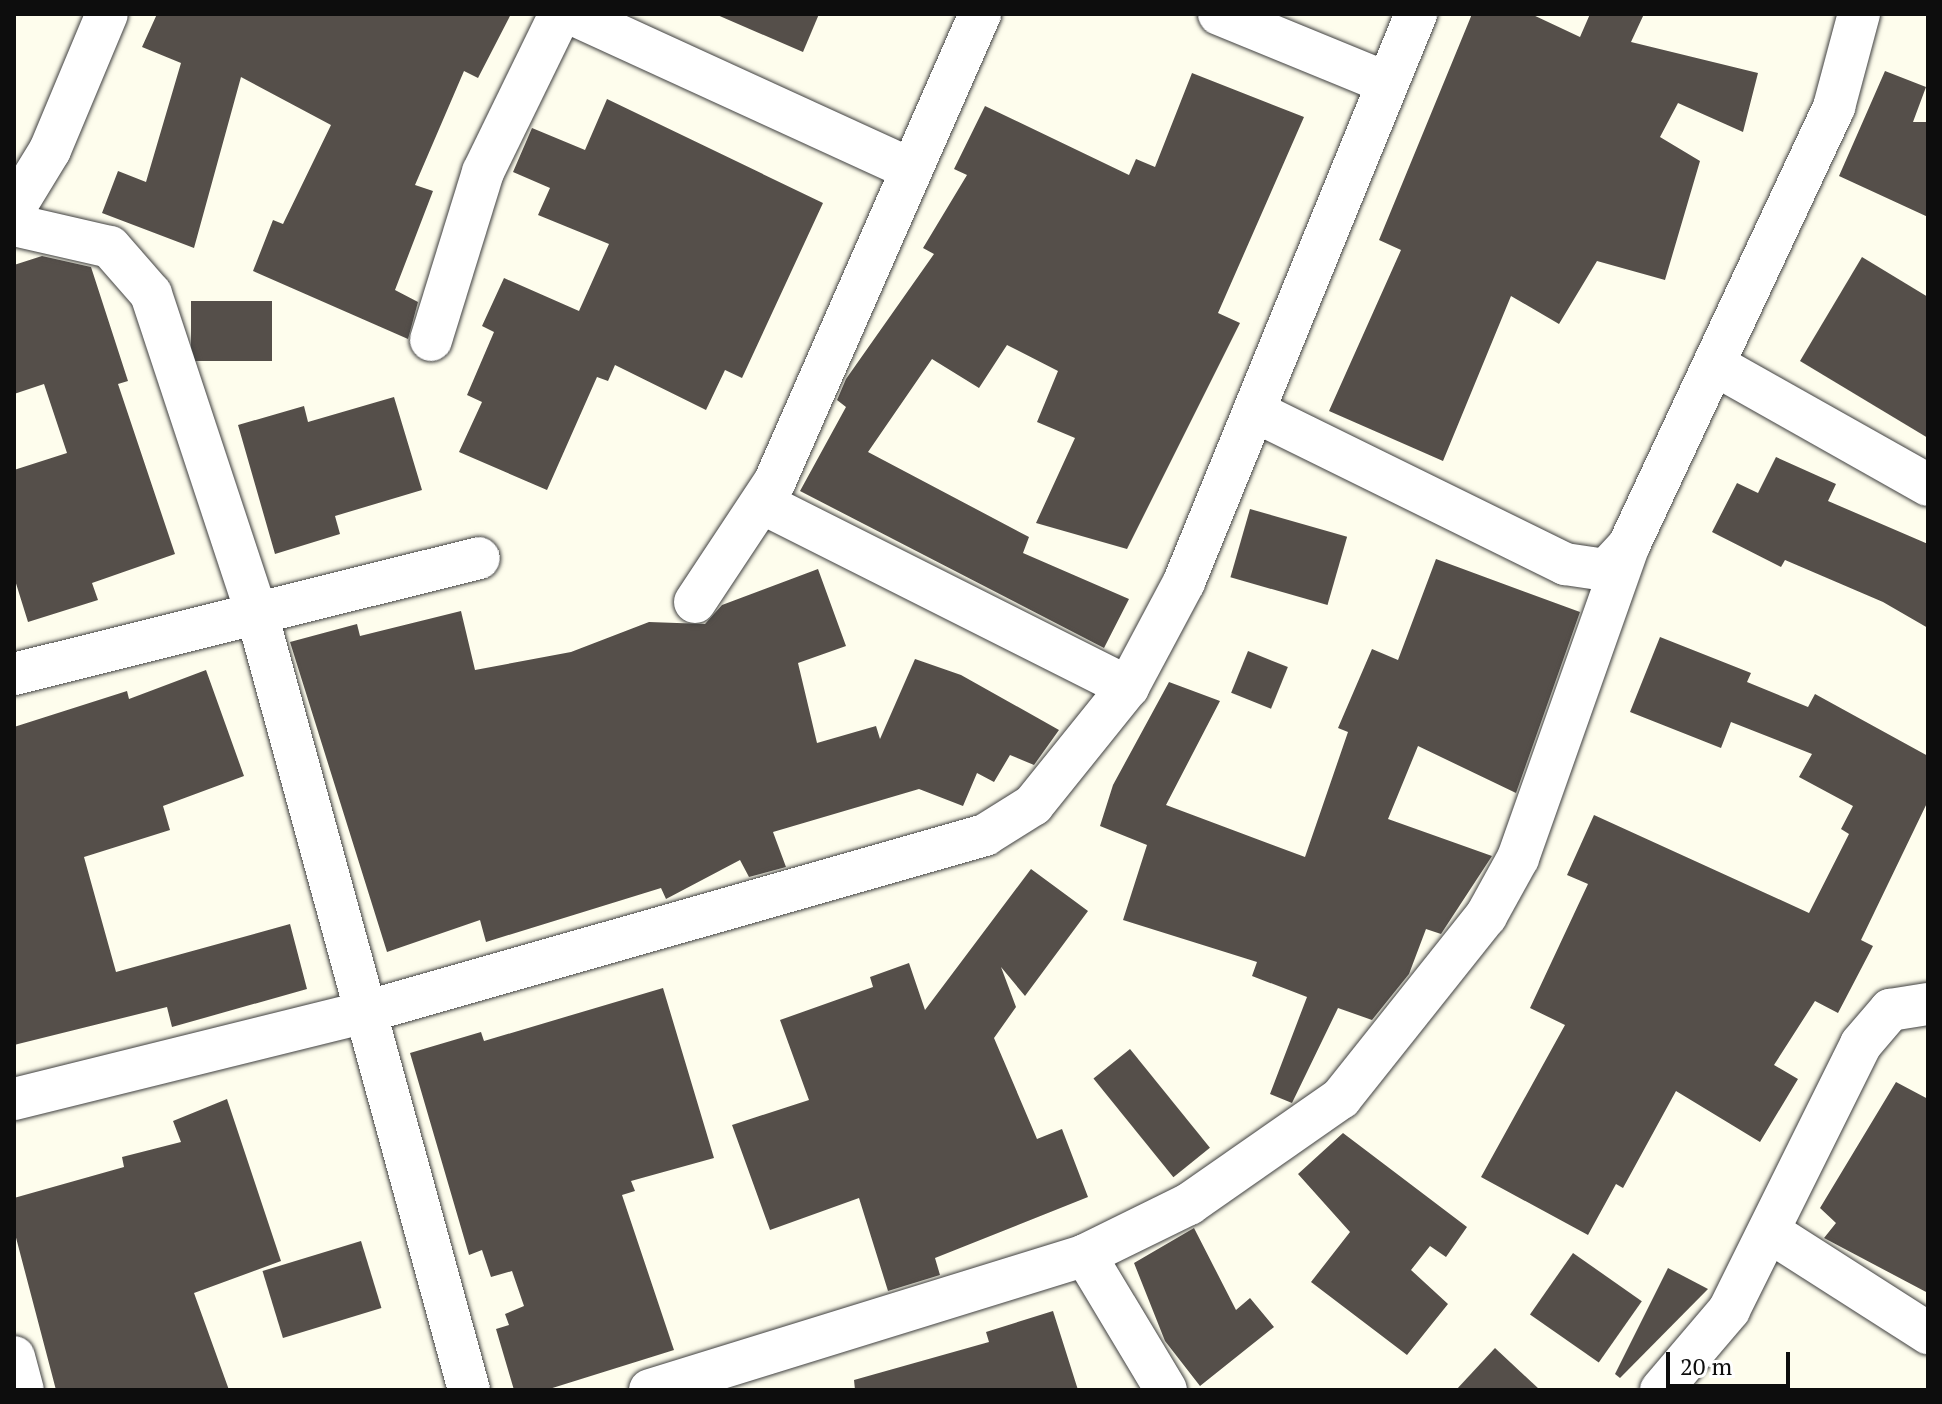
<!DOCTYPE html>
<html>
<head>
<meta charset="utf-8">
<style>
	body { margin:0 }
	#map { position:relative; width:1942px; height:1404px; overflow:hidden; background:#fefded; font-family:"PT Serif",serif }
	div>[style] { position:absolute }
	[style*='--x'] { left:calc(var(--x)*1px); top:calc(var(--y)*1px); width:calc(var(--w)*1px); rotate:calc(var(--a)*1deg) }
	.building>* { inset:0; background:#554f4a; transform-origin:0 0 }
	.roads { filter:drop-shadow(0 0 2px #404040) drop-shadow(0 0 2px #404040) }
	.street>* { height:42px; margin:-21px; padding:0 21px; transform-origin:21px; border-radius:21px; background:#fff }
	span { translate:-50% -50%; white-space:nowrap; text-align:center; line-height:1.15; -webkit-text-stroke:8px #fff; paint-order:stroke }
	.frame { position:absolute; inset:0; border:16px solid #0d0d0d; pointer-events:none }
	.scale { position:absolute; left:1666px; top:1352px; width:124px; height:36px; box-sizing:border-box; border:4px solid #0d0d0d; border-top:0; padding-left:10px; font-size:24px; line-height:28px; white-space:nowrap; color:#0d0d0d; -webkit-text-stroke:6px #fff; paint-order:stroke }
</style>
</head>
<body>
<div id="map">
	<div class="building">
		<i style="clip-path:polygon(157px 14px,511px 14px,478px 78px,464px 71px,415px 185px,433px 191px,395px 290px,418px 302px,408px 339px,253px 271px,273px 220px,283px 224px,331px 125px,241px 77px,194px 248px,102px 213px,118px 171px,146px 182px,181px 63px,142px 47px)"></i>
		<i style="clip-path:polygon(715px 14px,819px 14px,803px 52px)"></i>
		<i style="clip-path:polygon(1472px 14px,1531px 14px,1580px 37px,1590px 14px,1644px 14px,1631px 42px,1758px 73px,1743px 132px,1678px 103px,1660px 137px,1700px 161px,1665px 280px,1597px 261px,1559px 324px,1511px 296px,1443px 461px,1329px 411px,1401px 250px,1379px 240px)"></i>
		<i style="clip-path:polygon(1885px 71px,1926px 87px,1913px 122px,1928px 122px,1928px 217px,1839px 176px)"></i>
		<i style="clip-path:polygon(1192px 73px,1304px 117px,1218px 313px,1240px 323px,1127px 549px,1036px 523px,1075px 438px,1037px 422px,1058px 371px,1007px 345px,979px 388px,932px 359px,868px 452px,1029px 537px,1023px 553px,1129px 599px,1104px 648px,800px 491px,846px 407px,837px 400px,846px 379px,934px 254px,923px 248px,967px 175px,954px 169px,985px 106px,1129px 175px,1136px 159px,1155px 167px)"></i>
		<i style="clip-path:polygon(607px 99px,823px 203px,742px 378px,725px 370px,706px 410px,615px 365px,608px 381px,597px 377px,547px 490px,459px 452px,482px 402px,467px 395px,494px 332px,482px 326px,504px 278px,579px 311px,609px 244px,538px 215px,550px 188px,513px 172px,532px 128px,585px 150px)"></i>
		<i style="clip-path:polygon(42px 256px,91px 267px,128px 381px,118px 384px,175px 554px,92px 583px,98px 600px,28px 622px,14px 577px,14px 470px,67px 453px,44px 384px,14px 394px,14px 265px)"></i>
		<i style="clip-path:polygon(1862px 257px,1928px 297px,1928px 438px,1800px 361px)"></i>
		<i style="left:272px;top:301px;width:60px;height:81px;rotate:90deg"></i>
		<i style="clip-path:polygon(394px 397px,422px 490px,335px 516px,340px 534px,275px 554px,238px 425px,304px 406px,308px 422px)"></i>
		<i style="clip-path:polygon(1776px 457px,1836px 484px,1828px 501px,1928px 544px,1928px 628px,1883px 602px,1785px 560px,1781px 567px,1712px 532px,1737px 483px,1758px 493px)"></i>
		<i style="left:1250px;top:509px;width:101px;height:71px;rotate:16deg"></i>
		<i style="clip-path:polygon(1436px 559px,1580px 612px,1516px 793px,1418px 746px,1388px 819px,1492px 856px,1441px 934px,1426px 929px,1409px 974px,1372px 1020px,1338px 1008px,1292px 1103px,1270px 1094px,1307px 997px,1252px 976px,1257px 962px,1123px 920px,1147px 845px,1100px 826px,1113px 785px,1169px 682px,1220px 701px,1166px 805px,1305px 857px,1348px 732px,1338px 728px,1372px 649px,1398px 660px)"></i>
		<i style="clip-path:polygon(818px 569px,846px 646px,798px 663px,817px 743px,876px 726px,880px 739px,915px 659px,961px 675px,1059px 730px,1034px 765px,1010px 755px,994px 782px,977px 773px,963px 806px,919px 789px,773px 832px,786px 867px,749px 877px,740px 860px,666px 899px,661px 888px,486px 942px,480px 920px,387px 952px,290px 642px,357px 624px,360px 636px,461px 611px,475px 670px,571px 652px,649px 622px,705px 624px,722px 605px)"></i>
		<i style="clip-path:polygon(1660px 637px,1751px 673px,1747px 682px,1808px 707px,1815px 694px,1928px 756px,1928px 801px,1861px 940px,1873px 946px,1838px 1013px,1815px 1001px,1774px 1065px,1798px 1079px,1760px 1142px,1676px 1091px,1623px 1188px,1616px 1184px,1588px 1235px,1481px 1177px,1565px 1025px,1530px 1008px,1588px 884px,1567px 875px,1594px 815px,1809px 913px,1849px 834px,1841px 829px,1853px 806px,1799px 777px,1812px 754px,1731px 722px,1721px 748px,1630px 712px)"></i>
		<i style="left:1248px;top:651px;width:43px;height:45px;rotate:22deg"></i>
		<i style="clip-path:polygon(206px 670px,244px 776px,163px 806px,170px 830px,84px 857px,116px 972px,290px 924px,307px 989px,172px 1027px,167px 1007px,14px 1045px,14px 727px,127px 691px,129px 699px)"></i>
		<i style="clip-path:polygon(1031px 869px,1088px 911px,1025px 996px,1001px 967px,1016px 1007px,994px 1038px,1037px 1139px,1062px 1129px,1088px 1197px,935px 1258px,940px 1275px,888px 1291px,859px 1198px,770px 1230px,732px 1125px,809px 1100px,780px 1020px,873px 987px,870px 977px,909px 963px,925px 1010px)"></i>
		<i style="clip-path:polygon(663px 988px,714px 1158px,631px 1181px,635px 1191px,622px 1195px,674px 1350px,546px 1390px,514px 1390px,496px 1329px,509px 1325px,505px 1314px,524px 1306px,512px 1271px,491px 1277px,482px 1250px,469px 1255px,410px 1053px,481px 1032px,484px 1041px)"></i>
		<i style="left:1130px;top:1049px;width:127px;height:47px;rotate:51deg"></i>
		<i style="clip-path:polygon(1896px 1082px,1928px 1099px,1928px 1293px,1824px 1238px,1836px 1223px,1820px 1208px)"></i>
		<i style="clip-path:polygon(227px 1099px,281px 1261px,194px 1293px,229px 1390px,56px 1390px,14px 1230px,14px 1198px,124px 1167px,122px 1157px,181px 1142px,173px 1121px)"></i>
		<i style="clip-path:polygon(1343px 1133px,1467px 1227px,1446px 1257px,1430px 1246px,1411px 1270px,1448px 1304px,1407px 1355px,1311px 1282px,1350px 1232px,1298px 1174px)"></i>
		<i style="clip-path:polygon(1194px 1228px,1236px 1310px,1250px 1298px,1274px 1327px,1200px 1386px,1165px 1341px,1134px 1263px)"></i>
		<i style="left:361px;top:1241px;width:70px;height:103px;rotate:73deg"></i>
		<i style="left:1573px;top:1253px;width:84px;height:75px;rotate:35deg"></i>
		<i style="clip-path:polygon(1668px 1268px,1708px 1289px,1620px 1378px,1615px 1374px)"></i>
		<i style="clip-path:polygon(1053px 1311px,1078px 1390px,855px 1390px,854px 1380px,989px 1342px,986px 1332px)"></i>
		<i style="clip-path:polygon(1495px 1348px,1540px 1390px,1456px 1390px)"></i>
	</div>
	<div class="roads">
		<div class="street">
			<i style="--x:572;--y:14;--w:372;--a:24.6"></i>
			<i style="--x:1219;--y:14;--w:179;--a:22.3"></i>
			<i style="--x:14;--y:209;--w:69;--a:-58.6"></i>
			<i style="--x:50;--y:150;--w:147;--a:-67.3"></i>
			<i style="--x:14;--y:225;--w:98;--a:12.9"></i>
			<i style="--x:110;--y:247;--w:62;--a:48.9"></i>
			<i style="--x:151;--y:294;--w:337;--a:71.7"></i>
			<i style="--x:257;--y:614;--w:804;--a:74.72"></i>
			<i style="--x:431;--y:340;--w:176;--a:-72.8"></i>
			<i style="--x:483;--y:172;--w:176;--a:-64"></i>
			<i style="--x:1717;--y:366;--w:242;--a:29.4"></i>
			<i style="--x:1254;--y:411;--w:347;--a:26.2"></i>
			<i style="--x:1565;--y:564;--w:41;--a:8.3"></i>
			<i style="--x:1606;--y:570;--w:34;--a:-47"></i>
			<i style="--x:762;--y:503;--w:410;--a:26.7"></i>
			<i style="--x:695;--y:602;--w:145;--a:-56.5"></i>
			<i style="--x:775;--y:481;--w:510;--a:-66.3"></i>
			<i style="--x:14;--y:674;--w:479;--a:-14"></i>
			<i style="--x:14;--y:1099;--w:362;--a:-13.9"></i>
			<i style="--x:365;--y:1012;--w:645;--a:-15.93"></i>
			<i style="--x:985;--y:835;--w:57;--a:-32"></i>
			<i style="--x:1033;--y:805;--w:151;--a:-51.2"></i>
			<i style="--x:1128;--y:687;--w:119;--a:-61.9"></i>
			<i style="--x:1184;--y:582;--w:614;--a:-67.78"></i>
			<i style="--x:1770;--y:1232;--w:188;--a:32.6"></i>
			<i style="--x:1085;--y:1255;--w:157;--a:59"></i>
			<i style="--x:14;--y:1357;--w:34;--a:75"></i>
			<i style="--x:650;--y:1390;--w:455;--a:-17.2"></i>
			<i style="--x:1085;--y:1255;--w:116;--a:-26.1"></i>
			<i style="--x:1189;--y:1204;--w:185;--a:-34.9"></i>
			<i style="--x:1341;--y:1098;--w:233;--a:-51.5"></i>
			<i style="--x:1486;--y:916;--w:66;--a:-61.1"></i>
			<i style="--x:1518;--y:858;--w:332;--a:-70.5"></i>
			<i style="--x:1629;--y:545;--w:484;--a:-64.9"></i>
			<i style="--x:1834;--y:107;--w:96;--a:-75"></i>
			<i style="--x:1661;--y:1390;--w:105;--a:-49.6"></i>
			<i style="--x:1729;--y:1310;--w:297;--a:-63.6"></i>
			<i style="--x:1861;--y:1044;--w:45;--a:-49.5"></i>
			<i style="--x:1890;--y:1010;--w:38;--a:-9"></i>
		</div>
	</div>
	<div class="frame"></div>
	<div class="scale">20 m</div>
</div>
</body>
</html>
